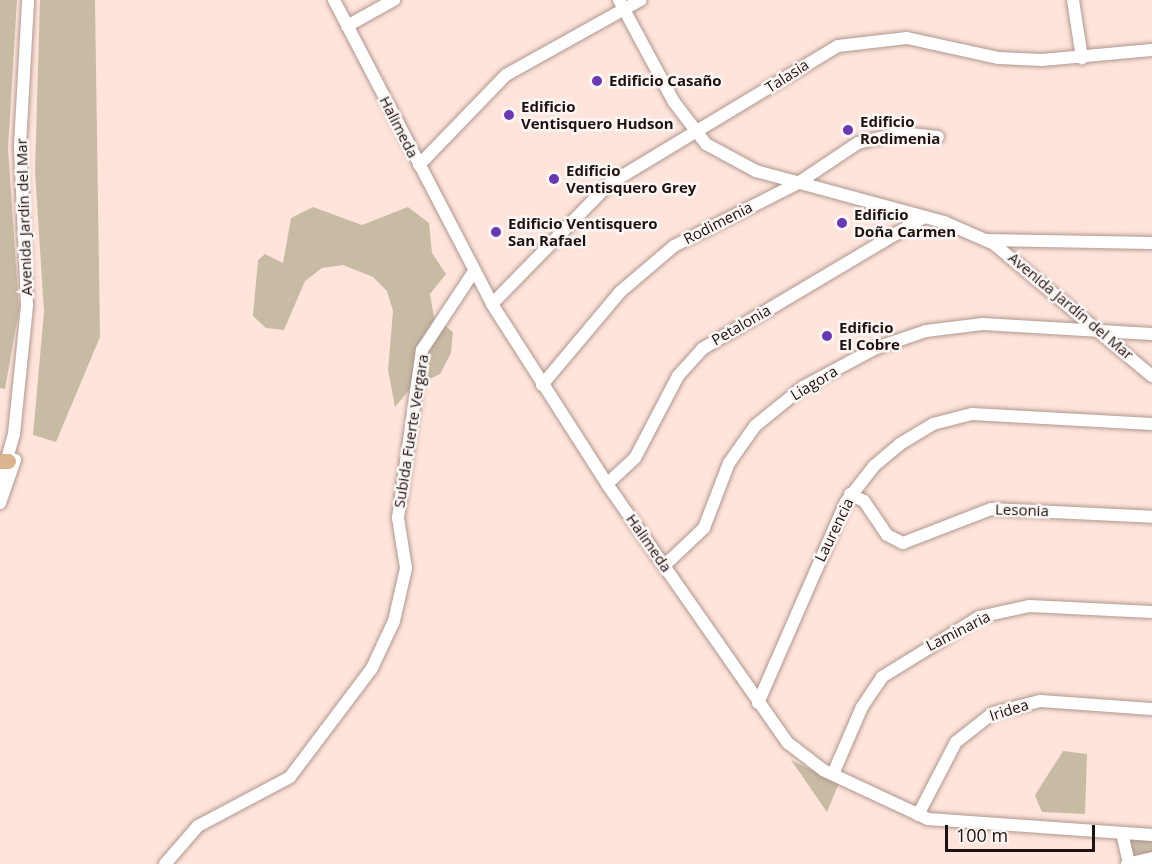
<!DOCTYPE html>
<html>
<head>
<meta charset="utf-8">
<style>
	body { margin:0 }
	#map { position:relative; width:1152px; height:864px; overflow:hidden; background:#fee4db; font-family:"Open Sans",sans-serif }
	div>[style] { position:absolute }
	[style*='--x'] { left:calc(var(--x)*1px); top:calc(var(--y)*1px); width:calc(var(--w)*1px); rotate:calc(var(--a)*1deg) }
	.green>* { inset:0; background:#c8bba4 }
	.roads { filter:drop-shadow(0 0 2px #af978f) drop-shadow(0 0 2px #af978f) }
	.minor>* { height:12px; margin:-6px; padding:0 6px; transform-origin:6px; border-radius:6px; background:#fff }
	.major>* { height:15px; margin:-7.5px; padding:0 7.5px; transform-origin:7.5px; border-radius:7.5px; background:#dab390 }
	.dots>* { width:16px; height:16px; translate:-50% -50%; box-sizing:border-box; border:3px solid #fbf6f4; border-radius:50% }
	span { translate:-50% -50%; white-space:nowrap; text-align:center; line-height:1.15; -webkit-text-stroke:5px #fbf6f4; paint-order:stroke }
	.street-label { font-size:15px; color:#1c1310 }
	.poi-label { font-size:15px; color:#1c1310; font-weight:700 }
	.left { translate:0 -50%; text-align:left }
	.scale { position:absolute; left:945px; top:825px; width:150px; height:27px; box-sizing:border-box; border:3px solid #1c1310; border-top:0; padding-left:8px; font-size:18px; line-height:21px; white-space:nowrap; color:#1c1310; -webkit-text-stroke:4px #fbf6f4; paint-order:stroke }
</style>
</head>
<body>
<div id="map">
	<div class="green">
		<i style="clip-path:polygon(0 0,17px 0,8px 148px,19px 309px,5px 389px,0 388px)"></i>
		<i style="clip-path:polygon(40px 0,95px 0,100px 337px,56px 442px,33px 435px,44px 312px,35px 171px)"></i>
		<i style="clip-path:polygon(313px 207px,362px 225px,408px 207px,429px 223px,432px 253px,446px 274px,430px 294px,434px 317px,453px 332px,451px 353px,440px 374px,410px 389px,395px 407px,388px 370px,393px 311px,387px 291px,373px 277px,343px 265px,322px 268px,305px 281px,284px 330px,266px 328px,253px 316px,258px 260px,265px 254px,283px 263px,291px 218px)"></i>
		<i style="clip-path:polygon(1063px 751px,1087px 754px,1085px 814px,1042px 812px,1038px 803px,1035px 795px)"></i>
		<i style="clip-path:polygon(791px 760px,839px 783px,827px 812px)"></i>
		<i style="clip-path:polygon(1130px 840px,1152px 841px,1152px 852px,1132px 856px)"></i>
	</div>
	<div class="roads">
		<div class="minor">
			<i style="--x:334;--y:0;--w:343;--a:62.5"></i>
			<i style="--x:492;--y:304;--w:214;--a:57.4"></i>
			<i style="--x:607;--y:484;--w:316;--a:55.1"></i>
			<i style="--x:788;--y:743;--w:44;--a:37.6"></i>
			<i style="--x:823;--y:770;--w:116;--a:25"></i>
			<i style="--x:928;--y:819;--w:225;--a:4.1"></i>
			<i style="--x:619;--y:0;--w:116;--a:61.7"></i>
			<i style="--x:674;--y:102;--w:53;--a:52.7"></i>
			<i style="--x:706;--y:144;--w:57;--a:28.4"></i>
			<i style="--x:756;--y:171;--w:195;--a:15.2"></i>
			<i style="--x:944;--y:222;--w:55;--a:23.7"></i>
			<i style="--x:994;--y:244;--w:206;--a:39.9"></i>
			<i style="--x:1073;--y:0;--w:59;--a:81.2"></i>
			<i style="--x:347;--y:26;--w:54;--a:-29"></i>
			<i style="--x:419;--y:165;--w:125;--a:-46"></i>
			<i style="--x:506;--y:75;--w:154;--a:-29.1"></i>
			<i style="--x:986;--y:240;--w:166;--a:1"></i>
			<i style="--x:492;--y:304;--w:168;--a:-45.7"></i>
			<i style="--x:609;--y:184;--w:267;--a:-31.1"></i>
			<i style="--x:838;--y:46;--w:69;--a:-6.6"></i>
			<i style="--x:907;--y:38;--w:94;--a:12.3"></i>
			<i style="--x:999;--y:58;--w:43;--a:2.7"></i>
			<i style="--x:1042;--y:60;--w:110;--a:-5.2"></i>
			<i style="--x:542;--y:385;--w:121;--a:-50"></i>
			<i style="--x:620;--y:292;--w:71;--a:-40.4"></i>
			<i style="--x:674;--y:246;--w:139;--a:-26.9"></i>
			<i style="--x:798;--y:183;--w:72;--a:-33.7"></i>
			<i style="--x:858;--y:143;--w:44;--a:-13.1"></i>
			<i style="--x:901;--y:133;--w:37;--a:6"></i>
			<i style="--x:0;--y:484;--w:52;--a:-74.4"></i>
			<i style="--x:14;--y:434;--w:130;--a:-84.2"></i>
			<i style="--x:27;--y:305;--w:160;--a:-92.5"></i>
			<i style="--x:20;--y:145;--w:145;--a:-86.8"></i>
			<i style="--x:607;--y:484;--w:38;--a:-43"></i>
			<i style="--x:635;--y:458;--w:93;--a:-62.3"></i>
			<i style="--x:678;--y:376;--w:36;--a:-48"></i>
			<i style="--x:702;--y:349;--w:258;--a:-30.7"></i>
			<i style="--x:850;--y:494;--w:16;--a:27"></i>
			<i style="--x:864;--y:501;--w:41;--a:55.9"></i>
			<i style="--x:887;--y:535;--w:18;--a:27"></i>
			<i style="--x:903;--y:543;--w:94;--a:-21.1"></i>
			<i style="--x:991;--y:509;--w:161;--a:2.8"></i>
			<i style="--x:0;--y:503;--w:46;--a:-70.8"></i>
			<i style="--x:665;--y:565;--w:54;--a:-43.5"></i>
			<i style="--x:704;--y:528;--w:70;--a:-69"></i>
			<i style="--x:729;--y:463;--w:45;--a:-54.9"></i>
			<i style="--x:755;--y:426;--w:62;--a:-39.1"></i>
			<i style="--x:803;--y:387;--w:83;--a:-28.1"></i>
			<i style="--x:876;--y:348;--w:53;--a:-18.8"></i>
			<i style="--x:926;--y:331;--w:57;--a:-7"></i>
			<i style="--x:983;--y:324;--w:169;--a:3.4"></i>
			<i style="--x:758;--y:703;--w:219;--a:-66.4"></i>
			<i style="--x:846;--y:502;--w:46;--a:-52.1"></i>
			<i style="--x:874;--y:466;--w:34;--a:-40"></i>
			<i style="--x:900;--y:444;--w:39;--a:-31"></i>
			<i style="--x:933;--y:424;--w:40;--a:-14.4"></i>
			<i style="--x:972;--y:414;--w:180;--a:3.2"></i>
			<i style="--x:833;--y:774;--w:73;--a:-66.6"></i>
			<i style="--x:862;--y:707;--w:36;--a:-56"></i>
			<i style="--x:882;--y:677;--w:114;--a:-31.7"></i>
			<i style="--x:979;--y:617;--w:51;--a:-12.4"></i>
			<i style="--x:1029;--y:606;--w:123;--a:2.8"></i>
			<i style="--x:918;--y:815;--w:82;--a:-62.5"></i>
			<i style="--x:956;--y:742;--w:47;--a:-38.1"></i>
			<i style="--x:993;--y:713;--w:49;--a:-14.3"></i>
			<i style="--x:1040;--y:701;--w:112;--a:4.1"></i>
			<i style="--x:1122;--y:833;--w:32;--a:77"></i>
			<i style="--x:165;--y:864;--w:50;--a:-49"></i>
			<i style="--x:198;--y:826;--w:104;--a:-28"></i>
			<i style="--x:290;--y:777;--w:136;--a:-53"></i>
			<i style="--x:372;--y:668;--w:52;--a:-64.9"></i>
			<i style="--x:394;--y:621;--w:54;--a:-77.2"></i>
			<i style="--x:406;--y:568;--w:51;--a:-99.1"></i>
			<i style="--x:398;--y:518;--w:170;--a:-81.9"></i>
			<i style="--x:422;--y:350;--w:95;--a:-56.6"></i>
			<i style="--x:1127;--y:864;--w:26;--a:-13"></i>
		</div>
		<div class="major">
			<i style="--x:0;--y:461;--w:8;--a:0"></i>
		</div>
	</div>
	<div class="dots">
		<i style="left:597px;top:81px;background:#6a38b0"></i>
		<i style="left:509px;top:115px;background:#6a38b0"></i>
		<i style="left:848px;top:130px;background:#6a38b0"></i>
		<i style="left:554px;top:179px;background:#6a38b0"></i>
		<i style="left:842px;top:223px;background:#6a38b0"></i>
		<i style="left:496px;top:232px;background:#6a38b0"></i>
		<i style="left:827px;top:336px;background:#6a38b0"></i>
	</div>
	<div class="street-label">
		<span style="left:787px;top:76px;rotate:-33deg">Talasia</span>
		<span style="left:399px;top:127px;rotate:63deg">Halimeda</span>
		<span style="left:24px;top:217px;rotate:-92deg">Avenida Jardín del Mar</span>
		<span style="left:718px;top:223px;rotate:-27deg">Rodimenia</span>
		<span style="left:1071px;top:306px;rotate:40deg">Avenida Jardín del Mar</span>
		<span style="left:741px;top:325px;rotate:-30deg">Petalonia</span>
		<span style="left:814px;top:383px;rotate:-31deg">Liagora</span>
		<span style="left:411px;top:431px;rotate:-81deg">Subida Fuerte Vergara</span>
		<span style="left:1022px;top:510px;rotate:2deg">Lesonia</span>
		<span style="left:834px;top:530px;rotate:-64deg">Laurencia</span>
		<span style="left:649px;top:543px;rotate:55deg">Halimeda</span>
		<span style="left:958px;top:631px;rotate:-27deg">Laminaria</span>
		<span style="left:1009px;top:710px;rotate:-18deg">Iridea</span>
	</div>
	<div class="poi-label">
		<span class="left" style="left:609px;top:81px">Edificio Casaño</span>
		<span class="left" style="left:521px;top:115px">Edificio<br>Ventisquero Hudson</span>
		<span class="left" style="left:860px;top:130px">Edificio<br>Rodimenia</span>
		<span class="left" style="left:566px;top:179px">Edificio<br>Ventisquero Grey</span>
		<span class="left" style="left:854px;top:223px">Edificio<br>Doña Carmen</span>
		<span class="left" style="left:508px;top:232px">Edificio Ventisquero<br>San Rafael</span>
		<span class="left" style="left:839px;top:336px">Edificio<br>El Cobre</span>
	</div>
	<div class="scale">100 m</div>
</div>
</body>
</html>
